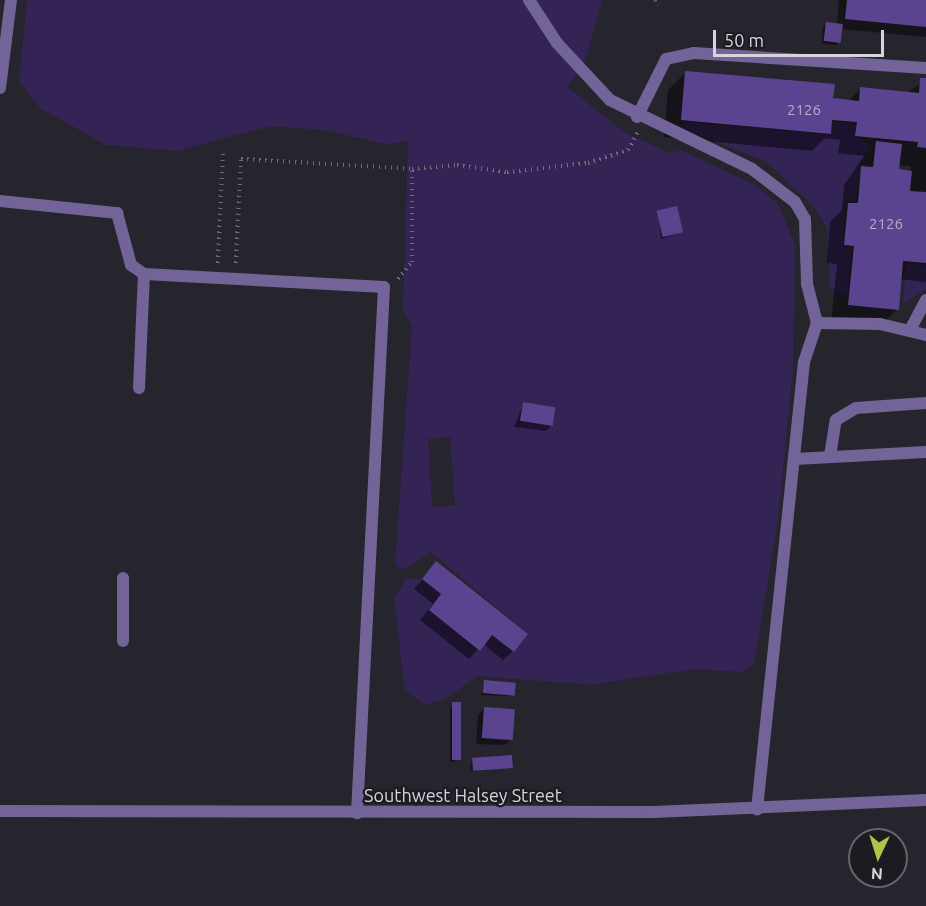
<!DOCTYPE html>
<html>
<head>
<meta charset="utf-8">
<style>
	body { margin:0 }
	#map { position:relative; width:926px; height:906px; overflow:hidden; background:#26242c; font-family:Ubuntu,sans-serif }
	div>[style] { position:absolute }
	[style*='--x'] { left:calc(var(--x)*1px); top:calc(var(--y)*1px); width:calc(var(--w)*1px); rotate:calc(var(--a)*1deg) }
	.green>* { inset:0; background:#342456 }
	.shadow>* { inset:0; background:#0007 }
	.building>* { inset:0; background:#5b448f; transform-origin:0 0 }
	.path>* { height:4px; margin-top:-2px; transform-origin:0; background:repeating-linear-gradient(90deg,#6f6d75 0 1.5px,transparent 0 6px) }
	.service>* { height:12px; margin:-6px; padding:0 6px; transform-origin:6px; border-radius:6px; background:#726498 }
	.tertiary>* { height:12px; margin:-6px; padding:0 6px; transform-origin:6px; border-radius:6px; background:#726498 }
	span { translate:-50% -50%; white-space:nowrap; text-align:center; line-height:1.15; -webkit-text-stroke:4.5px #1c1b22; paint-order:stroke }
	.number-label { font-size:15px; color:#b6b0c7 }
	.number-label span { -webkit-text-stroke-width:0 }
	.street-label { font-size:18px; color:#d5d4da }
	.north { position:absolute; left:848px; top:828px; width:60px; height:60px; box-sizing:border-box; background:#1c1b22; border:2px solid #66656c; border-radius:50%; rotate:184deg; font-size:16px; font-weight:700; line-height:24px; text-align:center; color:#d5d4da }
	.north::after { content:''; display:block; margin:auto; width:21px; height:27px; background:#b4c24a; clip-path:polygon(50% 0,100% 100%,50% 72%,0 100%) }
	.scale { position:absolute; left:713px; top:30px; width:171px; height:27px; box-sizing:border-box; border:3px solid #d5d4da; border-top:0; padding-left:8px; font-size:18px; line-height:21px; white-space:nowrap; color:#d5d4da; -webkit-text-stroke:4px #1c1b22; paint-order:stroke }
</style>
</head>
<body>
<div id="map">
	<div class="green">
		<i style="clip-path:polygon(evenodd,27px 0,602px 0,586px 59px,567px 87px,624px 132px,669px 153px,681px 150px,755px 185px,778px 204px,795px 245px,793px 369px,778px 519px,754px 663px,743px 672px,692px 669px,592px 685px,478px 676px,443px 700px,425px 705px,405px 690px,394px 599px,406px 578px,422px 579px,441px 594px,429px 610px,479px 651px,492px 635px,514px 651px,528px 634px,431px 552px,403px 570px,395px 564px,412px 325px,403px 312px,408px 141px,385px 144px,324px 130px,271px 126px,177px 151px,106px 145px,40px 108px,19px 81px,27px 0,523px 402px,556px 407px,553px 425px,520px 421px,523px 402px,27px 0,450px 437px,455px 505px,432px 507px,428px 439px,450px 437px)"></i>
		<i style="clip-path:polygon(833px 121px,855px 124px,855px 137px,872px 145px,860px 164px,856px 201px,845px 201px,843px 247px,852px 248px,848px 294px,843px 296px,829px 287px,828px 230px,815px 208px,767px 162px,680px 128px,685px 122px,831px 135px)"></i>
		<i style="clip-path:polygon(906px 264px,926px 266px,926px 289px,903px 304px)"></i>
	</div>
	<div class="shadow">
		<i style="clip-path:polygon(839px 0,926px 0,926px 37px,841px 29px,837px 45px,822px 44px,823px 26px,837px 25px)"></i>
		<i style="clip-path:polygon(evenodd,686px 72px,848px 101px,861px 89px,907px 93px,926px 80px,926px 282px,900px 279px,897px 309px,879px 327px,831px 323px,837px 264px,827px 263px,830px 222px,842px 210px,844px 185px,864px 156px,838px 153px,840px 140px,825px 138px,812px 151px,664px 137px,668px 90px,686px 72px,898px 165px,911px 166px,910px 172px,898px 171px,898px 165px)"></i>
		<i style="clip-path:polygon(658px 212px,681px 232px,661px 239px)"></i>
		<i style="clip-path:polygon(523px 404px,552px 425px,546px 431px,514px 427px)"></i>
		<i style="clip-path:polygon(436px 563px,513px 651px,503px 660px,483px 644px,469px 659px,420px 620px,433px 604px,414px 589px)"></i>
		<i style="clip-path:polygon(485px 682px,513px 696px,481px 695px)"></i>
		<i style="clip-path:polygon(453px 704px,460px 760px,450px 762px,450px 707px)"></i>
		<i style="clip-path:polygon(484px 709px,511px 739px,505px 745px,476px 744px,478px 715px)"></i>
		<i style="clip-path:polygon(472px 758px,511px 767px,470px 771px)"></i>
	</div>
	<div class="building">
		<i style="clip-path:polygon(847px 0,926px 0,926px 27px,845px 19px)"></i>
		<i style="left:826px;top:22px;width:17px;height:19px;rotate:7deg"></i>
		<i style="clip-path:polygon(685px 71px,835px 84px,833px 98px,859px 101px,860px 87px,919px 93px,920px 78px,926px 78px,926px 148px,917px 147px,918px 142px,855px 136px,857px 122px,832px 120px,831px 134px,681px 120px)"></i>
		<i style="clip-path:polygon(876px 141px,902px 144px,899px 169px,912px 171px,910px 191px,926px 192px,926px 263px,903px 261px,899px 310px,848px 305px,854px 246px,844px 245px,848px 203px,858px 203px,861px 166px,873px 167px)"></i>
		<i style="left:677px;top:206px;width:27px;height:21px;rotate:77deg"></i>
		<i style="left:523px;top:402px;width:33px;height:19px;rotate:9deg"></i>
		<i style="clip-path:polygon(436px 561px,528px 634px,514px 652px,492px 635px,480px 651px,429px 610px,441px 594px,422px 579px)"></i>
		<i style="left:484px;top:680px;width:32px;height:13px;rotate:5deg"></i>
		<i style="left:452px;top:702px;width:9px;height:58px"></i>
		<i style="left:484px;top:707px;width:31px;height:31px;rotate:4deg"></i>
		<i style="left:512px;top:755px;width:13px;height:40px;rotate:86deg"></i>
	</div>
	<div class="path">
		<i style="--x:655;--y:0;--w:6;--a:59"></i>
		<i style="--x:218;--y:263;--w:111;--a:-87.4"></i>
		<i style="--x:236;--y:263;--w:104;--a:-87.2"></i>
		<i style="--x:241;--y:159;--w:171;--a:3.3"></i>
		<i style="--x:398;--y:279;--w:22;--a:-51"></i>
		<i style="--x:412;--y:262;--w:93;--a:-90"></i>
		<i style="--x:412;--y:169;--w:45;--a:-5.1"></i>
		<i style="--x:457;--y:165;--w:50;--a:8"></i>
		<i style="--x:507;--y:172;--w:81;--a:-6.3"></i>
		<i style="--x:588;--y:163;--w:42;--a:-18"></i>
		<i style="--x:628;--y:150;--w:21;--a:-61"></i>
	</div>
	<div class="service">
		<i style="--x:529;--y:0;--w:51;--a:56.9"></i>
		<i style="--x:557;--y:43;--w:78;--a:47.1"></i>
		<i style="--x:610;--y:100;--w:158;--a:25.9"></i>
		<i style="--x:752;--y:169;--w:54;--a:37.5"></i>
		<i style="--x:795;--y:202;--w:20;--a:60"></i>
		<i style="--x:805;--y:219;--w:65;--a:88.2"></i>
		<i style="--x:807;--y:284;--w:40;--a:75.6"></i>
		<i style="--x:817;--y:323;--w:41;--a:108.4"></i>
		<i style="--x:804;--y:362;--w:450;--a:96"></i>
		<i style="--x:0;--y:88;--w:89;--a:-82.9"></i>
		<i style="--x:637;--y:117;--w:65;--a:-63.4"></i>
		<i style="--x:666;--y:59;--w:29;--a:-12"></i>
		<i style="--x:694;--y:53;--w:232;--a:3.7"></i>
		<i style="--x:0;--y:201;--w:118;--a:5.9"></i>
		<i style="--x:117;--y:213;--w:54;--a:74.9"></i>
		<i style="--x:131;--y:265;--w:16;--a:35"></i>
		<i style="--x:144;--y:274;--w:240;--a:3.1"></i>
		<i style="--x:384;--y:287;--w:527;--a:92.94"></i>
		<i style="--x:817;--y:323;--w:63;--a:0.9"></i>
		<i style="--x:880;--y:324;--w:47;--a:13.4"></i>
		<i style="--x:910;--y:330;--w:34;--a:-62"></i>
		<i style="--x:139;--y:388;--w:114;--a:-87.5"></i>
		<i style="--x:830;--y:456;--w:36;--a:-81"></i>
		<i style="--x:836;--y:420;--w:23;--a:-31"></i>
		<i style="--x:856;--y:408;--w:70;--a:-4.1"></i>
		<i style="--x:795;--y:459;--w:131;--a:-3.1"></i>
		<i style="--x:123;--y:641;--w:63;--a:-90"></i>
	</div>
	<div class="tertiary">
		<i style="--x:0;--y:811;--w:653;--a:0.09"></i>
		<i style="--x:653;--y:812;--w:273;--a:-2.5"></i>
	</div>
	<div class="number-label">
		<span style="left:804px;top:110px">2126</span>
		<span style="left:886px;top:224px">2126</span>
	</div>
	<div class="street-label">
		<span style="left:463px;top:795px">Southwest Halsey Street</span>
	</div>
	<div class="north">N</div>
	<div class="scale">50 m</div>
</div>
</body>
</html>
